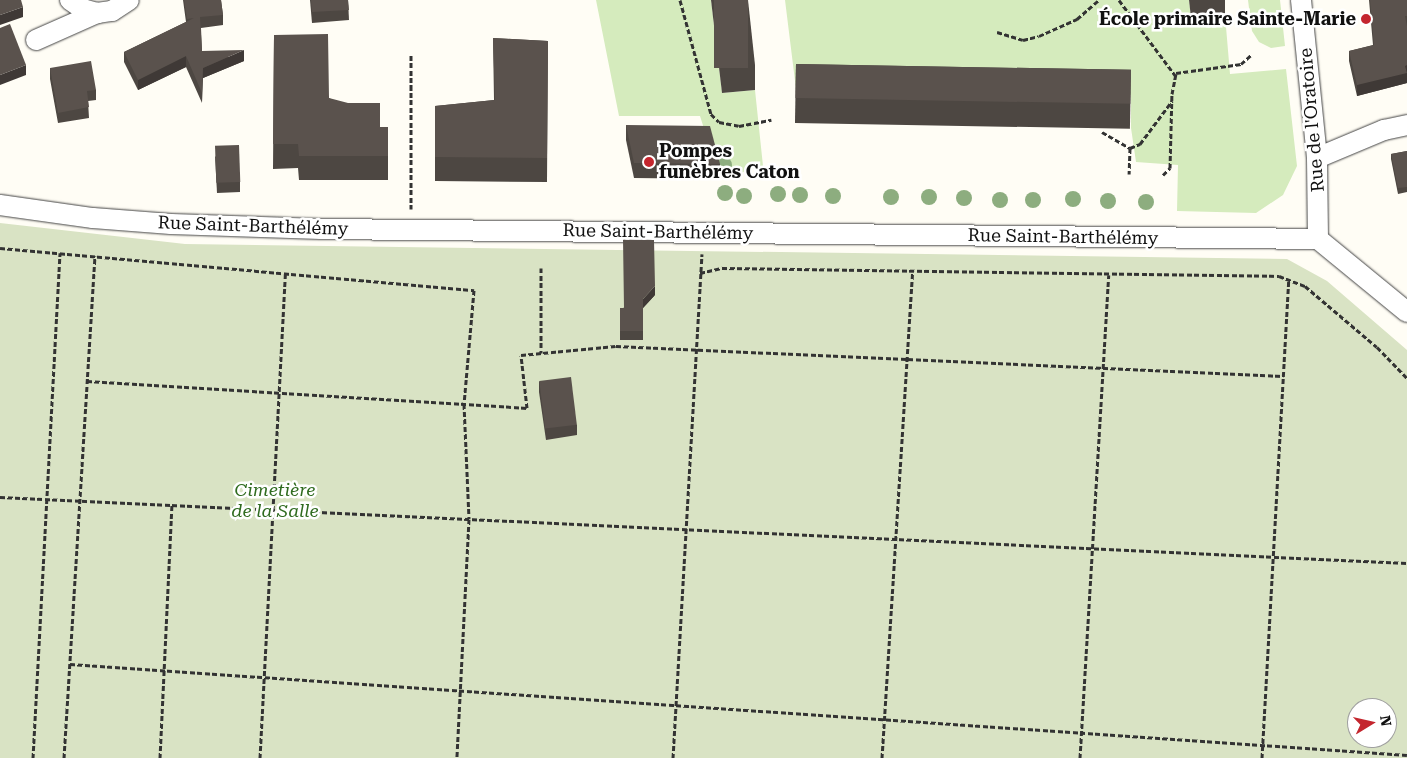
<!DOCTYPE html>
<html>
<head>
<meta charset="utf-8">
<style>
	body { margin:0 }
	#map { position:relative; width:1407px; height:758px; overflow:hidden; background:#fffdf5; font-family:"Roboto Serif",serif }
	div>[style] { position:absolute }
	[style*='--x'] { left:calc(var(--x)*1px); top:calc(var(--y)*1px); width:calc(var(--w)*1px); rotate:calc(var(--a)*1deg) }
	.green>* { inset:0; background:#d5ebbd }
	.cemetery>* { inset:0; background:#d9e3c4 }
	.path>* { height:3px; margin-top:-1.5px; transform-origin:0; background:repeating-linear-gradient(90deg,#333 0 5px,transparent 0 7.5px) }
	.roads { filter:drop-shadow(0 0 1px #444) drop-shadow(0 0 1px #444) }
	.minor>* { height:20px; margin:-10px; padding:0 10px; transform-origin:10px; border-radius:10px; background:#fff }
	.trees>* { width:16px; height:16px; margin:-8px; border-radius:50%; background:#8dad7f }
	.wall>* { inset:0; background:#4d4742; transform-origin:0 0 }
	.shaded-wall>* { inset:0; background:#3f3936 }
	.building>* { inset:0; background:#5a524d; transform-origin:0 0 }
	.dots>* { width:14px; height:14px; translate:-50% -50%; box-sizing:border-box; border:2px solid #fff; border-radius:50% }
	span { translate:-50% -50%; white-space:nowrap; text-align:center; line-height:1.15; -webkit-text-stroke:5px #fff; paint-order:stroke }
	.poi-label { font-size:18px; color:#111; font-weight:700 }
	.right { translate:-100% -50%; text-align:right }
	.left { translate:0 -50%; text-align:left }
	.street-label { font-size:18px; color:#111 }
	.park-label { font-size:18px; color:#2f6b1f; font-style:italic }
	.north { position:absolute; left:1347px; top:698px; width:50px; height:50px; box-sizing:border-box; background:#fff; border:1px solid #a0a0a0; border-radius:50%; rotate:81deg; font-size:14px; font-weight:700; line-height:20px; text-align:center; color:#111 }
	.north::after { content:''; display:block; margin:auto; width:18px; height:22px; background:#c4262e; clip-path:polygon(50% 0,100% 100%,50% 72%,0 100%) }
</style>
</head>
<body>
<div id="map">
	<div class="green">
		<i style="clip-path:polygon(596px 0,711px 0,722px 93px,755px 90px,763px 166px,720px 179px,700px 116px,619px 116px)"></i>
		<i style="clip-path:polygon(785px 0,1189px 0,1191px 18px,1225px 15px,1230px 74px,1286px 69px,1297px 166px,1283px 195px,1256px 213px,1177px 211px,1178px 165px,1136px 162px,1131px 128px,1131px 95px,796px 89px)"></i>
		<i style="clip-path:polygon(1248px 0,1280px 0,1285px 46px,1271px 48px,1259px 42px,1252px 31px)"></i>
	</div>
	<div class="cemetery">
		<i style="clip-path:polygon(evenodd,0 223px,185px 244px,1287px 259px,1327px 281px,1407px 350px,1407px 758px,0 758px,0 223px,1357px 708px,1387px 708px,1387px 738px,1357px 738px,1357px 708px)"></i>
	</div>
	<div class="path">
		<i style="--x:680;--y:0;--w:118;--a:74.8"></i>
		<i style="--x:711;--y:114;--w:11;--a:45"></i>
		<i style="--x:719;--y:122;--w:20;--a:11"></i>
		<i style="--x:739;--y:126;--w:33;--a:-11"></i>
		<i style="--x:1119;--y:0;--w:94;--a:53.3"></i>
		<i style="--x:997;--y:32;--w:27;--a:17"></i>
		<i style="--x:1023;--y:40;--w:16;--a:-14"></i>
		<i style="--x:1039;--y:36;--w:42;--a:-24.1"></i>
		<i style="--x:1077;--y:19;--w:29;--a:-41"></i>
		<i style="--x:411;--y:55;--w:154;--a:90"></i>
		<i style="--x:1102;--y:132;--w:32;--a:30"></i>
		<i style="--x:1130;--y:148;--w:26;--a:92"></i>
		<i style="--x:1130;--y:148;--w:11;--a:-22"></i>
		<i style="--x:1140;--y:144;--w:54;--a:-53.3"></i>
		<i style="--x:1163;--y:175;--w:10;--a:-45"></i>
		<i style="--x:1170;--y:168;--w:74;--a:-88.5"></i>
		<i style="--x:1172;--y:94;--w:21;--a:-79"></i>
		<i style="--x:1176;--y:73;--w:66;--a:-7.9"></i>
		<i style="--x:1241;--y:64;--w:13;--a:-42"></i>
		<i style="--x:0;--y:248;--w:476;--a:5.1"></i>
		<i style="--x:474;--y:290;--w:114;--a:95"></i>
		<i style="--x:464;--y:404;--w:115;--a:87.5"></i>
		<i style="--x:469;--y:519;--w:239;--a:92.9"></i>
		<i style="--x:541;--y:268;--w:85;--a:90"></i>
		<i style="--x:700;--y:273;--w:23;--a:-13"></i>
		<i style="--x:722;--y:268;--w:557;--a:0.82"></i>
		<i style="--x:1279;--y:276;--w:28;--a:21"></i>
		<i style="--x:1305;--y:286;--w:94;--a:40.3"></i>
		<i style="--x:1377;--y:347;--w:43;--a:45.9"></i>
		<i style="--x:87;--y:381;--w:441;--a:3.5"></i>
		<i style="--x:527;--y:408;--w:53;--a:-96.5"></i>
		<i style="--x:521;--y:355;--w:95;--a:-5.4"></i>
		<i style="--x:616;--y:346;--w:668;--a:2.58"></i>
		<i style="--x:0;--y:497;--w:1409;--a:2.69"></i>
		<i style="--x:70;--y:664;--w:1340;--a:3.89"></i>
		<i style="--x:33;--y:758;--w:506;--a:-86.94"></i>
		<i style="--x:64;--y:758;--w:503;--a:-86.47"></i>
		<i style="--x:160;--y:758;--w:253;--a:-87.3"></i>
		<i style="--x:260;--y:758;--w:486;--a:-87"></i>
		<i style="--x:673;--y:758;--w:505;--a:-86.71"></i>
		<i style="--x:882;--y:758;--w:489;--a:-86.4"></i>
		<i style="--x:1080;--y:758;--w:484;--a:-86.6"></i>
		<i style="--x:1262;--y:758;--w:479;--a:-86.8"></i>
	</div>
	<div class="roads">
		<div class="minor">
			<i style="--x:70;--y:0;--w:16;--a:35"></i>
			<i style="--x:83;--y:9;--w:15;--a:16"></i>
			<i style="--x:97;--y:13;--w:15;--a:-8"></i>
			<i style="--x:112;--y:11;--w:20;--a:-33"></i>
			<i style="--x:1301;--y:0;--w:159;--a:84.2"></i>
			<i style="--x:1317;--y:158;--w:81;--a:89.3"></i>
			<i style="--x:36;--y:40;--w:67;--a:-23.9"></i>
			<i style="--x:1317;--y:158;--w:73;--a:-22.7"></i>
			<i style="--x:1384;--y:130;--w:24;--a:-12"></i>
			<i style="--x:0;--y:205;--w:94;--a:8"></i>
			<i style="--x:93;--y:218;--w:78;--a:4.4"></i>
			<i style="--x:171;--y:224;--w:150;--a:1.9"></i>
			<i style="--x:321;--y:229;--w:997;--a:0.57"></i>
			<i style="--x:1318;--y:239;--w:115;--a:39.4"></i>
		</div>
	</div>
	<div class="trees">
		<i style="left:724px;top:165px"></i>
		<i style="left:725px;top:193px"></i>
		<i style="left:778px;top:194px"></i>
		<i style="left:800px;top:195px"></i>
		<i style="left:744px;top:196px"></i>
		<i style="left:833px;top:196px"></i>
		<i style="left:891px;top:197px"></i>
		<i style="left:929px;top:197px"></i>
		<i style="left:964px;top:198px"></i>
		<i style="left:1073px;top:199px"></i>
		<i style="left:1000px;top:200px"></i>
		<i style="left:1033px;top:200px"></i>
		<i style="left:1108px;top:201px"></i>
		<i style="left:1146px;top:202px"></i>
	</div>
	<div class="wall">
		<i style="clip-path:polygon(183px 0,221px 0,223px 15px,223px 25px,201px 28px,202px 51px,244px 61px,203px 78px,202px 103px,186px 67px,138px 90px,124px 62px,124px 52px,186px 22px)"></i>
		<i style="clip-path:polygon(310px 0,348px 0,349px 20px,312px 23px)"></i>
		<i style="clip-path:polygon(711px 0,748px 0,755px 65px,755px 90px,722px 93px)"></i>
		<i style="clip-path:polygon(1189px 0,1225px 0,1225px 15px,1191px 18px)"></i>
		<i style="clip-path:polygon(1369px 0,1407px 0,1407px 83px,1357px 96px,1349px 61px,1349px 51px,1373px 45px)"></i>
		<i style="clip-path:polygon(274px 35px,329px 98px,380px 127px,388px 127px,388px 180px,299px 180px,298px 168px,273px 169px)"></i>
		<i style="clip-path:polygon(493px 38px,548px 41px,547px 182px,435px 181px,435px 106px,494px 100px)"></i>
		<i style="left:796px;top:64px;width:335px;height:59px;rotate:1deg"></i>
		<i style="clip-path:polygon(50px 68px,96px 90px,96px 100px,88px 101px,89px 118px,58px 123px,50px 79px)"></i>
		<i style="clip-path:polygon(626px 125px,720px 164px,720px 179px,634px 178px,626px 140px)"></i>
		<i style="clip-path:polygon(1407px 151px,1407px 192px,1398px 194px,1391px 159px,1391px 154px)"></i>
		<i style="clip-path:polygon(215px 156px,240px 182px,240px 192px,217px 193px)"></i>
		<i style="clip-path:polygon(655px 295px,643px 308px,643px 340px,620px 340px,620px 308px,623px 308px)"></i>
		<i style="clip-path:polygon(539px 381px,577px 425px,577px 435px,546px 440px,539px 392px)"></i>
	</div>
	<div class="shaded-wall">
		<i style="clip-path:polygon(23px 7px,23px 17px,0 25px,0 15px)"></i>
		<i style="clip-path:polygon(244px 50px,244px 61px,203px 78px,202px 103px,203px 68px)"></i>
		<i style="clip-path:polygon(186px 56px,186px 67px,138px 90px,138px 80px)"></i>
		<i style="clip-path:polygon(26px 65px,26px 75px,0 85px,0 75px)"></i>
		<i style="clip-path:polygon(1407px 65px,1407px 83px,1357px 96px,1357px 85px)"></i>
		<i style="clip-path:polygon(655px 286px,655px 295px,643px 308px,643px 340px,643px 299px)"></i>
	</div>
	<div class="building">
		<i style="clip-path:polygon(0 0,21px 0,23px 7px,0 15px)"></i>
		<i style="clip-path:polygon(184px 0,221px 0,223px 15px,200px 17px,202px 51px,244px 50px,203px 68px,202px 93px,186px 56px,138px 80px,124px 52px,194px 18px,187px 19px)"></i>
		<i style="clip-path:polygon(311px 0,348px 0,349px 10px,312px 12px)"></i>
		<i style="left:714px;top:0;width:34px;height:68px"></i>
		<i style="clip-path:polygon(1370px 0,1407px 0,1407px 16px,1405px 16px,1407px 26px,1407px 65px,1405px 66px,1407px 73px,1357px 85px,1349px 51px,1374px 45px)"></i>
		<i style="clip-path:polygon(10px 24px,26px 65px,0 75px,0 28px)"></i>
		<i style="clip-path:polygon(328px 34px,329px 98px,348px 103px,380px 103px,380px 127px,388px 127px,388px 156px,299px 156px,298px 144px,273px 144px,274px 35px)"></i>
		<i style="clip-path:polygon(493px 38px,548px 41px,547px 158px,435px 157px,435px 106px,495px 100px)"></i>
		<i style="clip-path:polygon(91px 61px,96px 90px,87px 91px,89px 107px,58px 113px,50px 68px)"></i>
		<i style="left:796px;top:64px;width:335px;height:34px;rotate:1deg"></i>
		<i style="clip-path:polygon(626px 125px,710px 126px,720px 164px,634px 163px)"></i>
		<i style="left:239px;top:145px;width:37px;height:24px;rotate:88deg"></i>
		<i style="clip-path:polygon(1407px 151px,1407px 187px,1398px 188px,1391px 154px)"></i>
		<i style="clip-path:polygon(623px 239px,654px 240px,655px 286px,643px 299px,643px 331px,620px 331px,620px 308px,624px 308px)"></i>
		<i style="left:571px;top:377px;width:48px;height:32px;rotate:83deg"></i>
	</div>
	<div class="dots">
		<i style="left:1366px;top:19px;background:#c4262e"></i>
		<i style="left:649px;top:162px;background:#c4262e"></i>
	</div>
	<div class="poi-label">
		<span class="right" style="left:1356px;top:19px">École primaire Sainte-Marie</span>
		<span class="left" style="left:659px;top:162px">Pompes<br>funèbres Caton</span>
	</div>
	<div class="street-label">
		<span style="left:1312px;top:120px;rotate:-95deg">Rue de l'Oratoire</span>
		<span style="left:253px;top:226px;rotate:2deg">Rue Saint-Barthélémy</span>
		<span style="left:658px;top:232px;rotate:1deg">Rue Saint-Barthélémy</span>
		<span style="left:1063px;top:237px;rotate:1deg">Rue Saint-Barthélémy</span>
	</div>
	<div class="park-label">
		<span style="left:275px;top:501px">Cimetière<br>de la Salle</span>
	</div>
	<div class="north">N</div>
</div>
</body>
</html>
